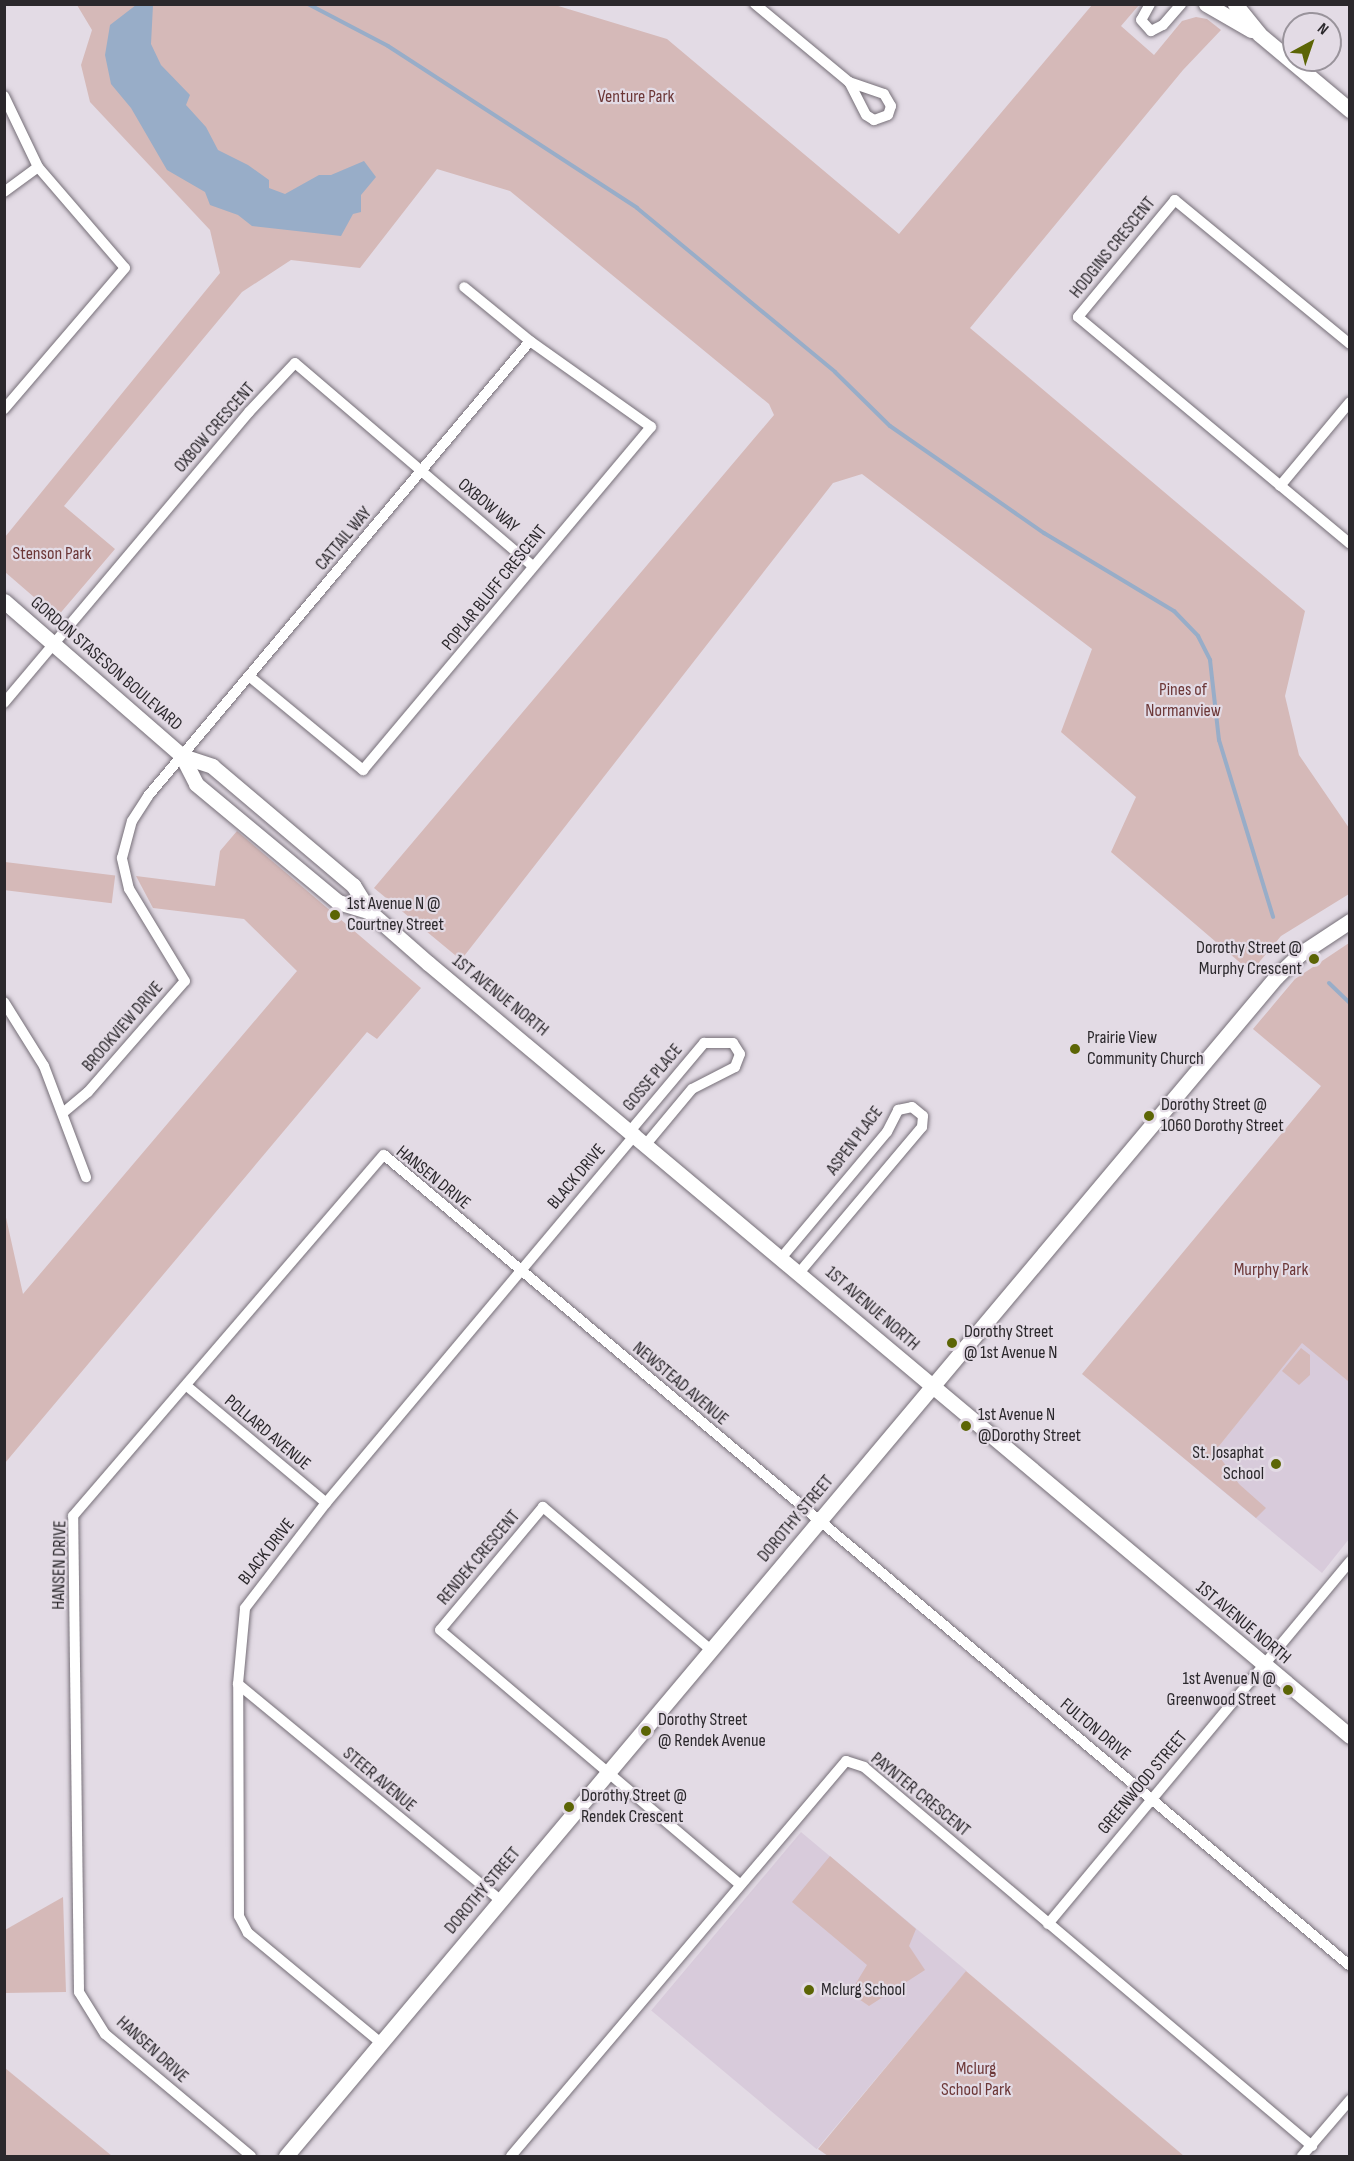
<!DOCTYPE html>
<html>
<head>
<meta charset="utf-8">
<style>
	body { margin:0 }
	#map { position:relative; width:1354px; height:2161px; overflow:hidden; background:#e3dbe5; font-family:"Sofia Sans Condensed",sans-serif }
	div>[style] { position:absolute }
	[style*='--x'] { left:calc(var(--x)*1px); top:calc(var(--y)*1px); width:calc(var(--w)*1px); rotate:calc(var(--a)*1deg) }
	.built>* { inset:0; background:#d8cbdb; transform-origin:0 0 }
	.green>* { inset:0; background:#d5b9b8; transform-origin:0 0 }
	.water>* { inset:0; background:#98adc8 }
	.stream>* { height:4px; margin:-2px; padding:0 2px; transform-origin:2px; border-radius:2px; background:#98adc8 }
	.roads { filter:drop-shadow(0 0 2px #766f78) drop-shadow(0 0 2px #766f78) }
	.street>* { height:10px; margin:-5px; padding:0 5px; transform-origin:5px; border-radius:5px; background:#fff }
	.secondary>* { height:15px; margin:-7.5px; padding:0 7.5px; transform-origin:7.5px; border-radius:7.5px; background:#fff }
	.rail>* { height:6px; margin-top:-3px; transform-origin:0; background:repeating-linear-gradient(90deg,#e3dbe5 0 11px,#726d73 0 22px); box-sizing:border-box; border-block:2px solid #726d73 }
	.dots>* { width:16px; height:16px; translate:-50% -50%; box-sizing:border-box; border:3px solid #e3dbe5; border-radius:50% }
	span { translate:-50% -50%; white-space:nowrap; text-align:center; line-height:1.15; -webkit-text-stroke:4.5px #e3dbe5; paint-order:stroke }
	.park-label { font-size:18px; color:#6c3737 }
	.street-label { font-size:18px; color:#2b282c }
	.poi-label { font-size:18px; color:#2b282c }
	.left { translate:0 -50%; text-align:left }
	.right { translate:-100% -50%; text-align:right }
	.frame { position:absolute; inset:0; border:6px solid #2b282c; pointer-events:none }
	.north { position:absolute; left:1282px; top:12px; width:60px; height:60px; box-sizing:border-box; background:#e3dbe5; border:2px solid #99939b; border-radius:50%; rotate:40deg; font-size:16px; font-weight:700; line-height:24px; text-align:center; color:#2b282c }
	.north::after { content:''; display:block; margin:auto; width:21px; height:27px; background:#5c6505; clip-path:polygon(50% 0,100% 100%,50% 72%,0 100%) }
</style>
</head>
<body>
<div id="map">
	<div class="built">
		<i style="clip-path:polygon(1302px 1342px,1349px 1382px,1349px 1539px,1322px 1573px,1199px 1471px)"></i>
		<i style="left:801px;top:1832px;width:216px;height:233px;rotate:40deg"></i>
	</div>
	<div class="green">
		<i style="clip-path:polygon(77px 5px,555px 5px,667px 39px,899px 234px,1092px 5px,1139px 5px,1121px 26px,1154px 55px,1182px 21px,1196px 17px,1207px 19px,1221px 30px,1183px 70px,970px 328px,1305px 611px,1285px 696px,1299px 755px,1349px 828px,1349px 894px,1281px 936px,1251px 972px,1111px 852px,1136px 797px,1061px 732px,1092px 649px,862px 474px,833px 483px,461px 960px,374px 888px,774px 415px,769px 404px,510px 191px,437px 169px,360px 268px,291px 260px,242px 292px,64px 506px,115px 549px,57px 617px,5px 572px,5px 537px,220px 273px,210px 230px,90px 102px,81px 65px,92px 30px)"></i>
		<i style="clip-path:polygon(237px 831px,421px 988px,377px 1039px,367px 1032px,5px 1463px,5px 1213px,23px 1294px,297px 971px,244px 919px,153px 908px,136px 876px,215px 886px,220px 851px)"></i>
		<i style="left:5px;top:862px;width:111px;height:28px;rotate:7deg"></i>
		<i style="clip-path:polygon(1349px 943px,1349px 1382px,1302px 1343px,1211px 1456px,1219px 1456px,1239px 1484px,1266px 1508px,1256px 1518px,1082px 1374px,1321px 1086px,1253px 1029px,1295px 979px)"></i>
		<i style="clip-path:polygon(1301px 1348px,1310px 1355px,1310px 1375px,1299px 1385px,1282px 1371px)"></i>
		<i style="clip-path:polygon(830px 1856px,916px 1929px,909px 1946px,925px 1970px,869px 2006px,850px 1993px,867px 1965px,792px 1902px)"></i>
		<i style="clip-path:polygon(63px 1897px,66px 1992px,5px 1993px,5px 1930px)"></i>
		<i style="clip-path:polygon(966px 1971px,1184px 2156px,828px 2156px,818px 2149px)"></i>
		<i style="clip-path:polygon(4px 2068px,5px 2068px,112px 2156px,5px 2156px)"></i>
	</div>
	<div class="water">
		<i style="clip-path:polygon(136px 5px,153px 5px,151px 44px,161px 65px,190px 95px,186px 105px,206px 127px,218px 150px,248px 165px,269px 180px,269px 188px,285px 194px,319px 175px,331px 175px,364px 161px,376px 177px,361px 195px,361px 212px,353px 214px,341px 236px,252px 226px,238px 215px,210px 205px,205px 192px,167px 170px,131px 108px,111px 84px,105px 55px,110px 25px)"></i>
	</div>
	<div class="stream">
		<i style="--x:308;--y:4;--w:90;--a:27.7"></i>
		<i style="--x:388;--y:46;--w:297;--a:33"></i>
		<i style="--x:637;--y:208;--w:257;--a:39.6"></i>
		<i style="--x:835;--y:372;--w:77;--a:44.5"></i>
		<i style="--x:890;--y:426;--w:188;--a:34.8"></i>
		<i style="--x:1044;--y:533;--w:152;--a:31"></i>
		<i style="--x:1174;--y:611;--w:35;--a:46"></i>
		<i style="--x:1198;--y:636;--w:27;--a:63"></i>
		<i style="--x:1210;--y:660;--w:81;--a:83.6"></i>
		<i style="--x:1219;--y:740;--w:185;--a:73"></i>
		<i style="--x:1329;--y:983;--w:29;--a:44"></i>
	</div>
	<div class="roads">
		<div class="street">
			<i style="--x:755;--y:4;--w:122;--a:39.7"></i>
			<i style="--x:849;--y:82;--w:37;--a:19"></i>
			<i style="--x:884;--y:94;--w:14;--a:60"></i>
			<i style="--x:891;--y:106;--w:9;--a:108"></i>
			<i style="--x:888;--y:115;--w:15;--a:160"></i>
			<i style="--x:874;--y:120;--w:9;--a:-148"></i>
			<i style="--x:866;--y:115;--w:37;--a:-117"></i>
			<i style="--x:1150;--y:4;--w:18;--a:119"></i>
			<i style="--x:1141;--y:20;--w:15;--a:48"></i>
			<i style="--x:1151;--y:31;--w:13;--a:-27"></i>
			<i style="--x:1163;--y:25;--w:28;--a:-49"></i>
			<i style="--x:4;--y:96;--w:79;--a:64.4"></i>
			<i style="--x:38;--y:167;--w:133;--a:49.3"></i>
			<i style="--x:125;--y:268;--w:186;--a:130.6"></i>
			<i style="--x:4;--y:192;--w:42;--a:-36.3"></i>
			<i style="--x:1350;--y:344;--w:227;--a:-140.6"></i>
			<i style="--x:1175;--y:200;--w:152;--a:129.7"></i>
			<i style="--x:1078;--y:317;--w:354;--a:39.8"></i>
			<i style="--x:1280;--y:486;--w:109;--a:-50.2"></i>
			<i style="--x:249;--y:676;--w:148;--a:39.5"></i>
			<i style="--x:363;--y:770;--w:448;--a:-50"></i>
			<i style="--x:651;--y:427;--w:148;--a:-144.6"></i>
			<i style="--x:530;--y:341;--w:85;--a:-140.7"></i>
			<i style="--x:4;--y:703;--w:380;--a:-49.9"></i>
			<i style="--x:249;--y:412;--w:67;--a:-46.8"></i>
			<i style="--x:295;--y:363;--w:313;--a:40.5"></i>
			<i style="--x:4;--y:1002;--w:75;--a:58"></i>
			<i style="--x:44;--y:1066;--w:119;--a:69.3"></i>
			<i style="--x:64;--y:1112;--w:31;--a:-40"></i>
			<i style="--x:88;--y:1092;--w:147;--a:-48.9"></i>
			<i style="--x:185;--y:981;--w:108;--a:-121.3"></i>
			<i style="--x:129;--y:889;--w:32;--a:-103"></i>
			<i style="--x:122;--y:858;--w:38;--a:-75"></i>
			<i style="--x:132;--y:821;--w:30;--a:-57"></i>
			<i style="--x:148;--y:796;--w:594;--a:-49.98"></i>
			<i style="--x:631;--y:1130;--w:114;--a:-50"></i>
			<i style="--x:704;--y:1043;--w:29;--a:0"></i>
			<i style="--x:733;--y:1043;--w:13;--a:58"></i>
			<i style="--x:740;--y:1054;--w:14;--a:111"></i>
			<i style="--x:735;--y:1067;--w:48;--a:152.9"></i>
			<i style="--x:692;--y:1089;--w:70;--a:129.8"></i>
			<i style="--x:782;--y:1257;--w:163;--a:-50"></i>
			<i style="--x:887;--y:1132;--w:25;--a:-63"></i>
			<i style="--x:898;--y:1110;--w:14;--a:-12"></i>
			<i style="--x:912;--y:1107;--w:14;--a:39"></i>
			<i style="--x:923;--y:1116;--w:11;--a:95"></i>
			<i style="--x:922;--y:1127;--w:189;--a:130.1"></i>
			<i style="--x:188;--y:1387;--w:180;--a:40"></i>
			<i style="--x:711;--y:1650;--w:221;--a:-139.6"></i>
			<i style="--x:543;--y:1507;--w:160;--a:129.9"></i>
			<i style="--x:440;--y:1630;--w:394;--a:40.3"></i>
			<i style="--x:238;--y:1684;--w:340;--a:39.5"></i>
			<i style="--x:1048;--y:1924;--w:472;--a:-50.2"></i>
			<i style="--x:381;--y:2043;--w:173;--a:-140.4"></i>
			<i style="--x:248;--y:1933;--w:19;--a:-118"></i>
			<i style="--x:239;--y:1916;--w:232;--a:-90.2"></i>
			<i style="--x:238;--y:1684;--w:76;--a:-84.7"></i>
			<i style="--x:245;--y:1608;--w:133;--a:-52.4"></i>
			<i style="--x:326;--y:1503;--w:482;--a:-50"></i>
			<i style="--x:251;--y:2156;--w:190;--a:-140.1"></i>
			<i style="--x:105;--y:2034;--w:49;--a:-121.8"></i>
			<i style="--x:79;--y:1992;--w:476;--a:-90.7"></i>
			<i style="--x:73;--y:1516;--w:476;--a:-49.3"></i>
			<i style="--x:384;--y:1155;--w:1261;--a:40.01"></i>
			<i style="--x:511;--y:2156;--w:518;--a:-49.7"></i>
			<i style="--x:846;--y:1761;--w:19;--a:18"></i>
			<i style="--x:864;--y:1767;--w:587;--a:40.23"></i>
			<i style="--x:1302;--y:2156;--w:74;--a:-49.4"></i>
		</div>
		<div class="secondary">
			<i style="--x:1206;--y:4;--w:52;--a:30"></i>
			<i style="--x:1235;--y:4;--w:38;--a:51"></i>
			<i style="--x:1259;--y:34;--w:119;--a:39.9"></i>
			<i style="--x:4;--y:601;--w:236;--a:41"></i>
			<i style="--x:182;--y:756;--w:31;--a:63"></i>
			<i style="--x:196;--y:784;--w:185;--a:39.7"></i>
			<i style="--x:338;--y:902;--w:34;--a:17"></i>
			<i style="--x:182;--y:756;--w:32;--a:18"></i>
			<i style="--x:212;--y:766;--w:185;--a:40.2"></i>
			<i style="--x:353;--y:885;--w:32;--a:58"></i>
			<i style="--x:370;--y:912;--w:77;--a:41.3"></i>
			<i style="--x:428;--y:963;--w:1203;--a:39.98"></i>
			<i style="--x:286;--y:2156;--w:1540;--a:-49.98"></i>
			<i style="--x:1276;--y:977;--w:33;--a:-44"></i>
			<i style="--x:1300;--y:954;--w:60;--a:-33.4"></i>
		</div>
	</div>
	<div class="rail">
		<i style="--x:4;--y:2156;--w:1;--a:0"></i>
	</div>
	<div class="dots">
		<i style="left:335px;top:915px;background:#5c6505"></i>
		<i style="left:1314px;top:959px;background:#5c6505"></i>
		<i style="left:1075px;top:1049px;background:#5c6505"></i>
		<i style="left:1149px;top:1116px;background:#5c6505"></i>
		<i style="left:952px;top:1343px;background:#5c6505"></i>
		<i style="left:966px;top:1426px;background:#5c6505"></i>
		<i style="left:1276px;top:1464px;background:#5c6505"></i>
		<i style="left:1288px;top:1690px;background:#5c6505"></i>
		<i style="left:646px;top:1731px;background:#5c6505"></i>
		<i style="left:569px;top:1807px;background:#5c6505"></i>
		<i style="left:809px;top:1990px;background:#5c6505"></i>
	</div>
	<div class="park-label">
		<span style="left:636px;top:97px">Venture Park</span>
		<span style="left:52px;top:554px">Stenson Park</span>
		<span style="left:1183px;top:701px">Pines of<br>Normanview</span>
		<span style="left:1271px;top:1270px">Murphy Park</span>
		<span style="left:976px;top:2080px">Mclurg<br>School Park</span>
	</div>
	<div class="street-label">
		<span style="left:1113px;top:248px;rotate:-51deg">HODGINS CRESCENT</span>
		<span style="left:215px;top:428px;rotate:-49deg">OXBOW CRESCENT</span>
		<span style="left:488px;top:506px;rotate:40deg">OXBOW WAY</span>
		<span style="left:344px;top:539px;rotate:-50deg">CATTAIL WAY</span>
		<span style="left:495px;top:588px;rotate:-51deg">POPLAR BLUFF CRESCENT</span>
		<span style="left:106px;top:664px;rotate:41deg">GORDON STASESON BOULEVARD</span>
		<span style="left:500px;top:996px;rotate:39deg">1ST AVENUE NORTH</span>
		<span style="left:123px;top:1027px;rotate:-49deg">BROOKVIEW DRIVE</span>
		<span style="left:653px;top:1078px;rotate:-50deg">GOSSE PLACE</span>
		<span style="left:855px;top:1141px;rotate:-53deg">ASPEN PLACE</span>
		<span style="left:577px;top:1177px;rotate:-50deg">BLACK DRIVE</span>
		<span style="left:433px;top:1178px;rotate:39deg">HANSEN DRIVE</span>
		<span style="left:872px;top:1309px;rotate:41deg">1ST AVENUE NORTH</span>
		<span style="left:680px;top:1384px;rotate:40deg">NEWSTEAD AVENUE</span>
		<span style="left:267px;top:1433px;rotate:40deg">POLLARD AVENUE</span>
		<span style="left:796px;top:1519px;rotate:-50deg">DOROTHY STREET</span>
		<span style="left:267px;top:1552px;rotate:-52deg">BLACK DRIVE</span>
		<span style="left:479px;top:1558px;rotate:-50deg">RENDEK CRESCENT</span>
		<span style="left:60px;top:1565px;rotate:-89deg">HANSEN DRIVE</span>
		<span style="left:1243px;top:1623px;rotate:40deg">1ST AVENUE NORTH</span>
		<span style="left:1095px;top:1730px;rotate:40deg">FULTON DRIVE</span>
		<span style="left:379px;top:1780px;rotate:40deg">STEER AVENUE</span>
		<span style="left:1143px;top:1783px;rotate:-50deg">GREENWOOD STREET</span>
		<span style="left:920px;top:1795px;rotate:39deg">PAYNTER CRESCENT</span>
		<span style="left:483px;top:1891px;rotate:-50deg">DOROTHY STREET</span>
		<span style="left:152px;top:2050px;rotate:42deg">HANSEN DRIVE</span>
	</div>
	<div class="poi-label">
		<span class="left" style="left:347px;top:915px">1st Avenue N @<br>Courtney Street</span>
		<span class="right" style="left:1302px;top:959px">Dorothy Street @<br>Murphy Crescent</span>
		<span class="left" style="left:1087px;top:1049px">Prairie View<br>Community Church</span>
		<span class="left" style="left:1161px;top:1116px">Dorothy Street @<br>1060 Dorothy Street</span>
		<span class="left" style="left:964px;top:1343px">Dorothy Street<br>@ 1st Avenue N</span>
		<span class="left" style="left:978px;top:1426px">1st Avenue N<br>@Dorothy Street</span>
		<span class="right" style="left:1264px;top:1464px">St. Josaphat<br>School</span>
		<span class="right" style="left:1276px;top:1690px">1st Avenue N @<br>Greenwood Street</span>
		<span class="left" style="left:658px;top:1731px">Dorothy Street<br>@ Rendek Avenue</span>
		<span class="left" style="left:581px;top:1807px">Dorothy Street @<br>Rendek Crescent</span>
		<span class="left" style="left:821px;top:1990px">Mclurg School</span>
	</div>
	<div class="frame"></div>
	<div class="north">N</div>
</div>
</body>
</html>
